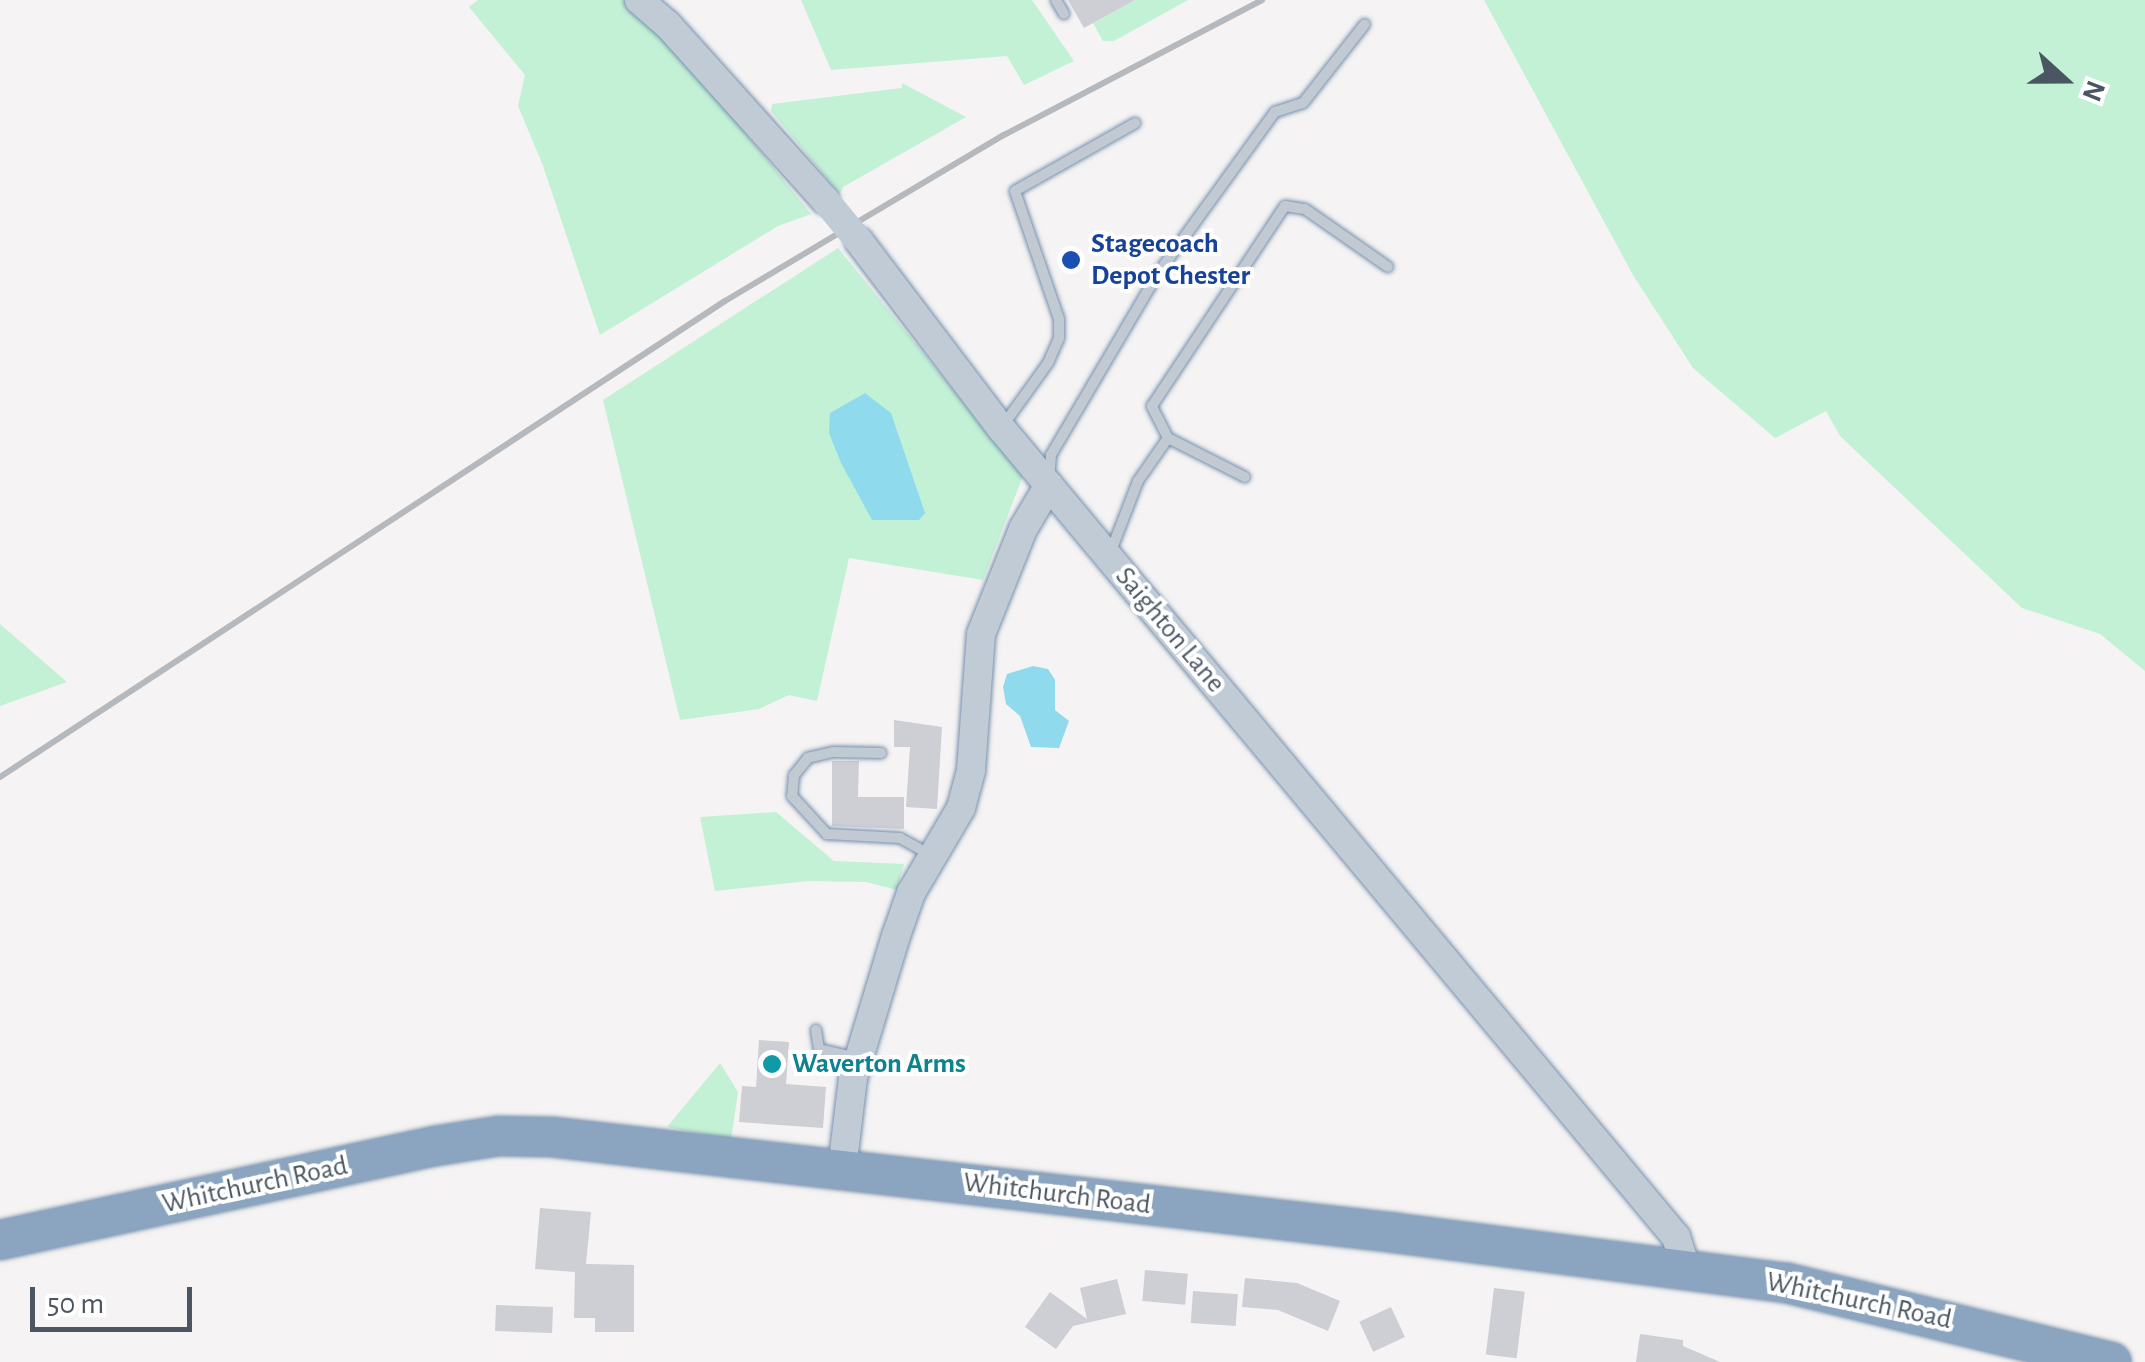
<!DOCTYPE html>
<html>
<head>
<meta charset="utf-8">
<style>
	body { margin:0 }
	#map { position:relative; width:2145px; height:1362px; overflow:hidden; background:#f5f3f3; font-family:"Alegreya Sans",sans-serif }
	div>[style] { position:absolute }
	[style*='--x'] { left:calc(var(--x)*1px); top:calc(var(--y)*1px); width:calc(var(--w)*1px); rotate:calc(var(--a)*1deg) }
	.green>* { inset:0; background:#c3f1d5 }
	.water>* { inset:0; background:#90daee }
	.building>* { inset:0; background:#cdcfd5; transform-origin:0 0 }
	.roads { filter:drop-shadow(0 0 2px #7690ad) drop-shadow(0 0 2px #7690ad) }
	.lane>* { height:10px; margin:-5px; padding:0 5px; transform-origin:5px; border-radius:5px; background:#c1cad2 }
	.secondary>* { height:28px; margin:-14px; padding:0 14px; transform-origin:14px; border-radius:14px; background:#c1cbd6 }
	.highway>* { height:38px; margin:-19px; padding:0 19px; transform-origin:19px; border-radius:19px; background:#8ba5c1 }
	.rail>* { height:6px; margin:-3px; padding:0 3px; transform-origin:3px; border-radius:3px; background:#b5b8bd }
	.secondary-bridge>* { height:28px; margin:-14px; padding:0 14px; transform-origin:14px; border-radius:14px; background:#c1cbd6 }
	.dots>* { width:28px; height:28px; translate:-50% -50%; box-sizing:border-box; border:5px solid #fff; border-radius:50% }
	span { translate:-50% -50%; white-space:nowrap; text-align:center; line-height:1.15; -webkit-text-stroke:8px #fff; paint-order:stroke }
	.transit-label { font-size:28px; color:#164399; font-weight:700 }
	.left { translate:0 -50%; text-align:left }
	.street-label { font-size:28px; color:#4a5661 }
	.culture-label { font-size:28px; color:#0d838f; font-weight:700 }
	.north { position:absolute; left:2015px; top:30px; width:100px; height:100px; -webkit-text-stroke:8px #fff; paint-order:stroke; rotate:111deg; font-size:28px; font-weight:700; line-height:40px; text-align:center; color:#4a5661 }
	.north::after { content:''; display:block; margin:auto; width:35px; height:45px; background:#4a5661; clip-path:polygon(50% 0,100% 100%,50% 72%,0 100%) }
	.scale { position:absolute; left:30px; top:1287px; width:162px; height:45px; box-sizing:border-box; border:5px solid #4a5661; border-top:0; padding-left:12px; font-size:30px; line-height:35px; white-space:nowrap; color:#4a5661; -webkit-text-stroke:8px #fff; paint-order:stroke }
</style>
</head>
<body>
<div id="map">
	<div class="green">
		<i style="clip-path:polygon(478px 0,623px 0,700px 77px,811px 214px,778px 226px,600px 335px,542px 163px,518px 106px,525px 75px,469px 7px)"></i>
		<i style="clip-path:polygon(801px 0,1032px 0,1074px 61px,1024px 85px,1007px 56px,831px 70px)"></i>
		<i style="clip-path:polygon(1135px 0,1188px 0,1114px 41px,1103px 41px,1093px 23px)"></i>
		<i style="clip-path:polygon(1484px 0,2145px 0,2145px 671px,2100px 634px,2022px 608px,1840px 436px,1826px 411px,1775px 438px,1693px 368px,1633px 275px)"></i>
		<i style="clip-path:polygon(902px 83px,966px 117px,843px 187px,840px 194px,771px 111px,772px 104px,902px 88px)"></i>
		<i style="clip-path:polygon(838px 248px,1023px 476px,983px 580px,849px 558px,817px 701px,789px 695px,759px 709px,680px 720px,603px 400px)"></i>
		<i style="clip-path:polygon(0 624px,67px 682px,0 706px)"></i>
		<i style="clip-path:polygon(776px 812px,834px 861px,904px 864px,897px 890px,866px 882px,808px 881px,715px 891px,700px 817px)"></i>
		<i style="clip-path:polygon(720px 1063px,738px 1092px,731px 1140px,667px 1127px)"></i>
	</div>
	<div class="water">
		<i style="clip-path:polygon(865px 393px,891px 413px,925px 513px,919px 520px,872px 520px,841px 463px,829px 433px,830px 413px)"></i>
		<i style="clip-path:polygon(1033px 666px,1048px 669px,1055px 680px,1055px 710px,1069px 721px,1059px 748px,1031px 747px,1020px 716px,1006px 704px,1003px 687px,1007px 674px)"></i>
	</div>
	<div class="building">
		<i style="clip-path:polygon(1068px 0,1135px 0,1084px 28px)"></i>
		<i style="clip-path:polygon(894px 720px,942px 727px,937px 809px,906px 807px,910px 747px,894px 747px)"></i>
		<i style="clip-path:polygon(832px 761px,859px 761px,858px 797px,904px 797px,904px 829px,832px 826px)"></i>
		<i style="clip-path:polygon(759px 1040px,789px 1042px,786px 1084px,826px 1087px,823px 1128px,739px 1122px,742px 1086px,756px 1087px)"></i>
		<i style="clip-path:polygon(540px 1208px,591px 1212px,586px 1264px,634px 1265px,634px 1332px,595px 1332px,595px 1318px,574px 1318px,575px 1272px,535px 1269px)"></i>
		<i style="left:1145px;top:1270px;width:43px;height:31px;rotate:5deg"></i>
		<i style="clip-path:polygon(1245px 1278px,1297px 1283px,1340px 1301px,1328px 1331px,1278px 1310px,1242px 1307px)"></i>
		<i style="clip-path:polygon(1117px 1279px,1126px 1314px,1073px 1326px,1056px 1349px,1025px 1327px,1050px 1292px,1087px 1319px,1080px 1288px)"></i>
		<i style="left:1494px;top:1288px;width:31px;height:67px;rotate:7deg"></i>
		<i style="left:1193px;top:1291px;width:45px;height:32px;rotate:4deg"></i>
		<i style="left:496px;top:1305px;width:57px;height:26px;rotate:2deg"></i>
		<i style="left:1391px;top:1307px;width:33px;height:35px;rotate:65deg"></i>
		<i style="clip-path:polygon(1640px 1334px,1683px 1340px,1683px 1346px,1720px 1362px,1636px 1362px)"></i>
	</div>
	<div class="roads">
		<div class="lane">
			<i style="--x:1056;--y:0;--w:16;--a:60"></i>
			<i style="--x:1002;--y:427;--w:79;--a:-54.3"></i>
			<i style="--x:1048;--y:363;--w:27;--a:-66"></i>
			<i style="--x:1059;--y:338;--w:19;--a:-90"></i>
			<i style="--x:1059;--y:319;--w:135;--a:-109"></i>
			<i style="--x:1015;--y:191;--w:138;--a:-29.5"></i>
			<i style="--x:1168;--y:438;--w:36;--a:-117"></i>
			<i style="--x:1152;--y:406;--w:240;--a:-56.4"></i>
			<i style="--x:1285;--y:206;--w:20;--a:9"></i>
			<i style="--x:1305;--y:209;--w:101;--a:34.9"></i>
			<i style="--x:1049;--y:479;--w:24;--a:-85"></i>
			<i style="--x:1051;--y:455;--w:212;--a:-59.5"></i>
			<i style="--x:1159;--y:272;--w:198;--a:-54.1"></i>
			<i style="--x:1275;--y:112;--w:29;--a:-18"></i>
			<i style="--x:1303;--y:103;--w:100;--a:-51.9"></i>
			<i style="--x:1111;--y:551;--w:75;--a:-68.9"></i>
			<i style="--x:1138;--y:481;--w:52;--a:-55.1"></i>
			<i style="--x:1168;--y:438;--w:86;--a:26.9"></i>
			<i style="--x:881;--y:753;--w:48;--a:-178.8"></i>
			<i style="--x:833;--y:752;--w:26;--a:167"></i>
			<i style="--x:808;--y:758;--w:22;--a:129"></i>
			<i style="--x:794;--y:775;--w:21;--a:95"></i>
			<i style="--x:792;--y:796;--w:52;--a:47.4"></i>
			<i style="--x:827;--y:834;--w:73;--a:3.1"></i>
			<i style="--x:900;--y:838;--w:37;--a:29"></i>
			<i style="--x:816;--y:1030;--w:19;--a:81"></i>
			<i style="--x:819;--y:1049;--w:40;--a:13"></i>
		</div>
		<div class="secondary">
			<i style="--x:639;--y:0;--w:38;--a:41"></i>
			<i style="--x:668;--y:25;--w:235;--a:48.1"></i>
			<i style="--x:859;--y:241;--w:235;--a:52.8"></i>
			<i style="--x:1001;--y:428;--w:1054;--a:50.16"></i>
			<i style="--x:1676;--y:1237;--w:35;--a:72"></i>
			<i style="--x:842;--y:1169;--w:92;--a:-83.1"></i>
			<i style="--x:853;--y:1078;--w:148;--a:-73.2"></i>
			<i style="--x:896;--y:936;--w:46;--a:-70.8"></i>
			<i style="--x:911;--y:893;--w:99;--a:-59.5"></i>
			<i style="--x:961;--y:808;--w:39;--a:-75"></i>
			<i style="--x:971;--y:770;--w:136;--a:-85.8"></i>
			<i style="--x:981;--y:634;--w:113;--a:-68.2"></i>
			<i style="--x:1023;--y:529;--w:51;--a:-59.4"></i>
		</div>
		<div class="highway">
			<i style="--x:0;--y:1240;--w:445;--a:-12.2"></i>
			<i style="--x:435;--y:1146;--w:65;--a:-8.9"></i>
			<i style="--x:499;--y:1136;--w:53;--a:1.1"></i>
			<i style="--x:552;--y:1137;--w:849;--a:6.49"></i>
			<i style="--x:1396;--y:1233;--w:394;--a:7.3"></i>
			<i style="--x:1787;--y:1283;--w:334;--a:13.7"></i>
		</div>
	</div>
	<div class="rail">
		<i style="--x:0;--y:777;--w:867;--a:-33.29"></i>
		<i style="--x:725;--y:301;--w:325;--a:-30.8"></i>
		<i style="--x:1004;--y:135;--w:291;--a:-27.6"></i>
	</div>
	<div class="secondary-bridge">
		<i style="--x:825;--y:200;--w:53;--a:50.3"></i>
	</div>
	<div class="dots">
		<i style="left:1071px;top:260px;background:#1a4fb4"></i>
		<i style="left:772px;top:1064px;background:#0f9aa8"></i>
	</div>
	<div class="transit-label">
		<span class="left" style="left:1091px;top:260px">Stagecoach<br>Depot Chester</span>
	</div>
	<div class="street-label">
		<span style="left:1170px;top:630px;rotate:50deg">Saighton Lane</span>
		<span style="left:255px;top:1185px;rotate:-12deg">Whitchurch Road</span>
		<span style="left:1057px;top:1194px;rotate:7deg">Whitchurch Road</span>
		<span style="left:1859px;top:1301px;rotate:12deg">Whitchurch Road</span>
	</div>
	<div class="culture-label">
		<span class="left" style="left:792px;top:1064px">Waverton Arms</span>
	</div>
	<div class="north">N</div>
	<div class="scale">50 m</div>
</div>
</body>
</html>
